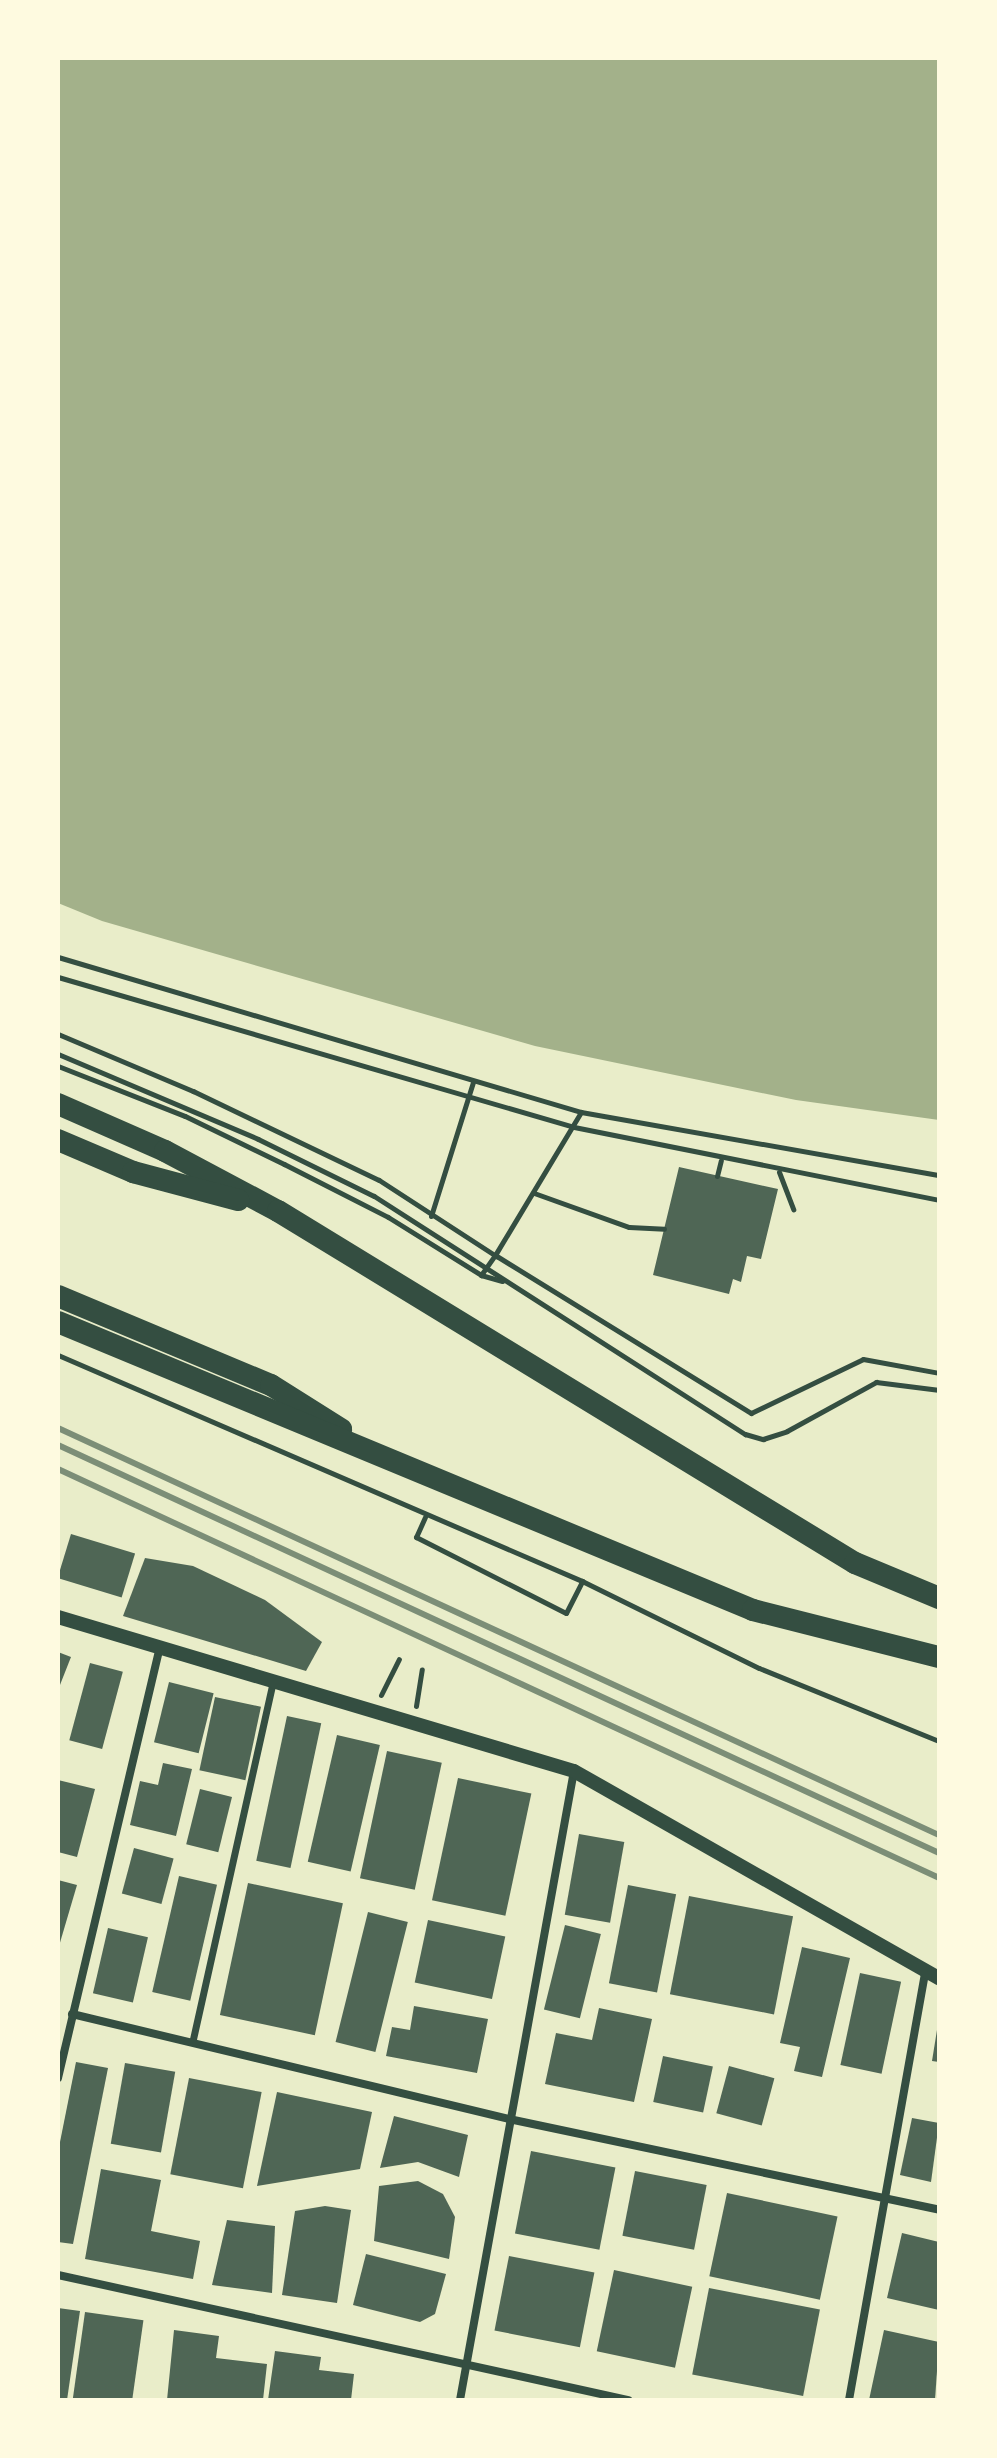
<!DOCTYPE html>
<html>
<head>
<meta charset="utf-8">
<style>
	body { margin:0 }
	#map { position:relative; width:997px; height:2458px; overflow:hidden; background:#e9edc9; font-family:Karla,sans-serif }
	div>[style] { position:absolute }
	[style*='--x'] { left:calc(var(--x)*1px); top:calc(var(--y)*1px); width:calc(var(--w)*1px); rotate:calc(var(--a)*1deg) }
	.water>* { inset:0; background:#a3b18a }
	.building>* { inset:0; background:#4f6655; transform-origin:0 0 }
	.path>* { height:5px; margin:-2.5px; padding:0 2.5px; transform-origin:2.5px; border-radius:2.5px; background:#344e41 }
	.pedestrian>* { height:7px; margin:-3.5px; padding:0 3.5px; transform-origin:3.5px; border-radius:3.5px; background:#344e41 }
	.minor>* { height:8px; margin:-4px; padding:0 4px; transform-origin:4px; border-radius:4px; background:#344e41 }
	.tertiary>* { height:14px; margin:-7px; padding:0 7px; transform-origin:7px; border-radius:7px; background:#344e41 }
	.trunk>* { height:22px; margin:-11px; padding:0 11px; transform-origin:11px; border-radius:11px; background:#344e41 }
	.rail>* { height:6px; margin:-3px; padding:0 3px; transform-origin:3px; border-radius:3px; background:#7c8e77 }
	span { translate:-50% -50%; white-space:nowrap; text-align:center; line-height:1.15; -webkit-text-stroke:8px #fefae0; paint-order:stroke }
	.frame { position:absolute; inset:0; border:60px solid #fefae0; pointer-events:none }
</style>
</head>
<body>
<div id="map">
	<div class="water">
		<i style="clip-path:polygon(58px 58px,939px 58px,939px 1120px,796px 1100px,535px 1046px,102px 921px,58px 903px)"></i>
	</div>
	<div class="building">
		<i style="clip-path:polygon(679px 1167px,778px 1189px,761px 1259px,747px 1256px,741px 1282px,733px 1279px,729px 1294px,653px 1275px)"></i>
		<i style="left:71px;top:1534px;width:67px;height:46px;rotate:17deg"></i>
		<i style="clip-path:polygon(145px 1558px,193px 1566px,265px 1600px,322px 1642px,306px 1671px,123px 1616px)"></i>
		<i style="clip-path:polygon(58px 1652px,71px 1657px,58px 1690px)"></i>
		<i style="left:90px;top:1663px;width:34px;height:80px;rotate:15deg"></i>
		<i style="left:169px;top:1682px;width:46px;height:62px;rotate:14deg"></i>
		<i style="left:215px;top:1697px;width:47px;height:75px;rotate:12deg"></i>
		<i style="left:287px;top:1716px;width:35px;height:148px;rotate:12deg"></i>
		<i style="left:337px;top:1735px;width:44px;height:130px;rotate:13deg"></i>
		<i style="left:387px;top:1751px;width:56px;height:130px;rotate:12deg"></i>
		<i style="clip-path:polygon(163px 1763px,192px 1769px,176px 1836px,130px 1825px,140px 1781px,158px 1785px)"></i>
		<i style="left:458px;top:1778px;width:75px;height:125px;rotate:12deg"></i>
		<i style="clip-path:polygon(58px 1780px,95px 1789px,77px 1857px,58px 1852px)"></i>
		<i style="left:200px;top:1789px;width:33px;height:57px;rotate:14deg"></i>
		<i style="left:579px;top:1834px;width:46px;height:82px;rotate:10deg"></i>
		<i style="left:134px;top:1848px;width:41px;height:47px;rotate:15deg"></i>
		<i style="left:179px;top:1876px;width:39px;height:119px;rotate:13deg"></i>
		<i style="clip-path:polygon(58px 1880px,77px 1885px,59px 1946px,58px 1946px)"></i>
		<i style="left:248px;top:1883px;width:97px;height:135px;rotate:12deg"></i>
		<i style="left:628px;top:1885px;width:49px;height:100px;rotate:11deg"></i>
		<i style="left:689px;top:1896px;width:106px;height:100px;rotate:11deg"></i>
		<i style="left:368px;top:1912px;width:41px;height:134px;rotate:14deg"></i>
		<i style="left:428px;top:1920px;width:79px;height:64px;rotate:12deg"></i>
		<i style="left:565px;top:1925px;width:37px;height:87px;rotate:14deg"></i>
		<i style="left:108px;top:1928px;width:41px;height:67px;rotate:13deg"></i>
		<i style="clip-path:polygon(802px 1947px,850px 1958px,822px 2077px,794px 2071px,800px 2047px,780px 2043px)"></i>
		<i style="left:860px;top:1973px;width:42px;height:94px;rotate:12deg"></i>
		<i style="clip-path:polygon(414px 2006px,488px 2019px,477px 2073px,386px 2056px,392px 2027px,410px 2030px)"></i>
		<i style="clip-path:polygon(599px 2008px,652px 2019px,634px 2102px,545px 2084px,556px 2033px,592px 2040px)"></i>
		<i style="clip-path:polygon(937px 2030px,939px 2030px,939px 2062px,932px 2061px)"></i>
		<i style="left:663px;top:2056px;width:51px;height:47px;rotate:12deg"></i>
		<i style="clip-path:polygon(76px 2062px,108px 2068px,73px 2244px,58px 2242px,58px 2152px)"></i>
		<i style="left:125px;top:2063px;width:51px;height:82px;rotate:10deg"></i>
		<i style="left:729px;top:2066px;width:47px;height:49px;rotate:15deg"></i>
		<i style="left:189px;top:2078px;width:74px;height:98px;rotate:11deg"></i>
		<i style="clip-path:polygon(277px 2092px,372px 2112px,360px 2169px,257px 2186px)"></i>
		<i style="clip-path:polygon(394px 2116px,468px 2135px,459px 2177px,418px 2162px,380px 2168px)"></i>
		<i style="clip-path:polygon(912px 2118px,939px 2123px,931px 2182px,900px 2175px)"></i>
		<i style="left:531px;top:2151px;width:86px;height:84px;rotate:11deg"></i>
		<i style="clip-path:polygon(101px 2169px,161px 2180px,151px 2231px,200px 2241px,193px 2279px,85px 2259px)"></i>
		<i style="left:635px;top:2171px;width:73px;height:66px;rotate:11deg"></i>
		<i style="clip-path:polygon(418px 2181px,443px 2194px,455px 2217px,449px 2259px,374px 2241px,379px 2186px)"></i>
		<i style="left:727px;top:2193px;width:113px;height:85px;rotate:12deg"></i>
		<i style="clip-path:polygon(325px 2206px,351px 2210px,337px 2303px,282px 2295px,295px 2211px)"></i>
		<i style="clip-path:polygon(227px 2220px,275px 2226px,272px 2293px,212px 2285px)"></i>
		<i style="clip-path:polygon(902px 2233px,939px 2242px,939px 2310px,887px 2298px)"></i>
		<i style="clip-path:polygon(366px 2254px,446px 2274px,435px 2314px,420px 2322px,353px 2305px)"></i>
		<i style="left:509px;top:2256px;width:87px;height:76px;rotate:11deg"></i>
		<i style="left:614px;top:2270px;width:80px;height:83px;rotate:12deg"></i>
		<i style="left:709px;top:2288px;width:113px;height:88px;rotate:11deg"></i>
		<i style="clip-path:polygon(58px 2308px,80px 2311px,67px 2400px,58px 2400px)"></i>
		<i style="left:85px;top:2312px;width:59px;height:89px;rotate:8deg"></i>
		<i style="clip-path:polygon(174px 2330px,219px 2336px,216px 2358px,267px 2364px,263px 2400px,167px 2400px)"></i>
		<i style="clip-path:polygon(884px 2330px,939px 2342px,935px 2400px,869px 2400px)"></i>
		<i style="clip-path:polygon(275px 2351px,321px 2357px,319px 2370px,354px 2374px,351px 2400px,268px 2400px)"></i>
	</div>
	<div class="path">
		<i style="--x:58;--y:957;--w:545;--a:16.51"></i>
		<i style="--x:581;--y:1112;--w:364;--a:10"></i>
		<i style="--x:58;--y:977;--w:537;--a:16.21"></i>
		<i style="--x:574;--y:1127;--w:372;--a:11.3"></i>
		<i style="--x:58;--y:1034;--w:147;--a:22.9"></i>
		<i style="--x:193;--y:1091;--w:206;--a:25.6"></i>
		<i style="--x:379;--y:1180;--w:140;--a:33"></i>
		<i style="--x:58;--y:1054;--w:217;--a:23"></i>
		<i style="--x:258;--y:1139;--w:129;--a:26.2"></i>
		<i style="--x:374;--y:1196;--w:441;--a:32.7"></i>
		<i style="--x:745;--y:1434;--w:19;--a:16"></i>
		<i style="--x:763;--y:1439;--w:25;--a:-18"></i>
		<i style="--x:787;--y:1431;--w:102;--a:-28.8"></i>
		<i style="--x:876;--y:1382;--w:64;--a:7.2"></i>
		<i style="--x:58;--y:1066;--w:136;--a:21.5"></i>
		<i style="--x:185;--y:1116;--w:110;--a:25.9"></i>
		<i style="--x:284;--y:1164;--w:117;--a:27"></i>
		<i style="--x:388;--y:1217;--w:110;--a:31.9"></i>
		<i style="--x:481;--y:1275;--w:22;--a:16"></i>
		<i style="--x:581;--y:1112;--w:167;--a:121"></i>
		<i style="--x:495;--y:1255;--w:301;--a:31.7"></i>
		<i style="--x:751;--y:1413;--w:124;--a:-25.7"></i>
		<i style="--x:863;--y:1359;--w:77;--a:10.4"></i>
		<i style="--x:779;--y:1172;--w:40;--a:69"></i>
		<i style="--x:717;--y:1176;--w:16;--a:-76"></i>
		<i style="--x:534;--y:1193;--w:101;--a:19.7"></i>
		<i style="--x:629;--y:1227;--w:35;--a:3"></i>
		<i style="--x:431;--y:1216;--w:140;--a:-72.6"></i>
		<i style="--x:481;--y:1275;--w:24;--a:-55"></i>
		<i style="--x:58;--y:1355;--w:571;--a:23.33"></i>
		<i style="--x:582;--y:1581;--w:197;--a:26.2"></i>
		<i style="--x:759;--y:1668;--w:194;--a:22.1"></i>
		<i style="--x:425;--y:1517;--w:22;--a:114"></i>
		<i style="--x:416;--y:1537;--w:168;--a:26.9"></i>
		<i style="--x:566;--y:1613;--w:36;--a:-63"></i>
		<i style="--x:381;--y:1695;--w:40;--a:-63.4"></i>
		<i style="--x:416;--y:1706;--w:37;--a:-81"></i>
	</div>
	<div class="pedestrian">
		<i style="--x:193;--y:2039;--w:366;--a:-77.4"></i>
	</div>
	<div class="minor">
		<i style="--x:72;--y:2014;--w:449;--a:13.5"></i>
		<i style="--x:509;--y:2119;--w:440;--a:11.9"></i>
		<i style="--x:58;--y:2078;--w:442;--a:-76.7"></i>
		<i style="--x:58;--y:2275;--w:584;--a:12.37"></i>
		<i style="--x:460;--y:2400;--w:639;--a:-79.73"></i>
		<i style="--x:849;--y:2400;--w:432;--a:-79.9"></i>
	</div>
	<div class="tertiary">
		<i style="--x:58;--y:1617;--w:538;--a:16.62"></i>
		<i style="--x:574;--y:1771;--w:420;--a:29.6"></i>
	</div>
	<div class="trunk">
		<i style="--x:58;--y:1104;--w:117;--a:23.7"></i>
		<i style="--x:165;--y:1151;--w:128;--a:28"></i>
		<i style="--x:278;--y:1211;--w:676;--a:31.39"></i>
		<i style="--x:855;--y:1563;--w:91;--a:22.6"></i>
		<i style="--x:58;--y:1140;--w:82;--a:23.1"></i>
		<i style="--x:133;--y:1172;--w:109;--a:14.9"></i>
		<i style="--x:58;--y:1296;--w:231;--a:22.7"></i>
		<i style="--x:271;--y:1385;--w:83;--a:32.2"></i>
		<i style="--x:58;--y:1322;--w:752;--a:22.51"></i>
		<i style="--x:753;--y:1610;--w:192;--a:14.2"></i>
	</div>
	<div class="rail">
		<i style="--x:58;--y:1428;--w:970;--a:24.8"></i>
		<i style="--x:58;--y:1445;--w:971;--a:24.85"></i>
		<i style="--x:58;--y:1469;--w:971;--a:24.9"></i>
	</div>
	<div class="frame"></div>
</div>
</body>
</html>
